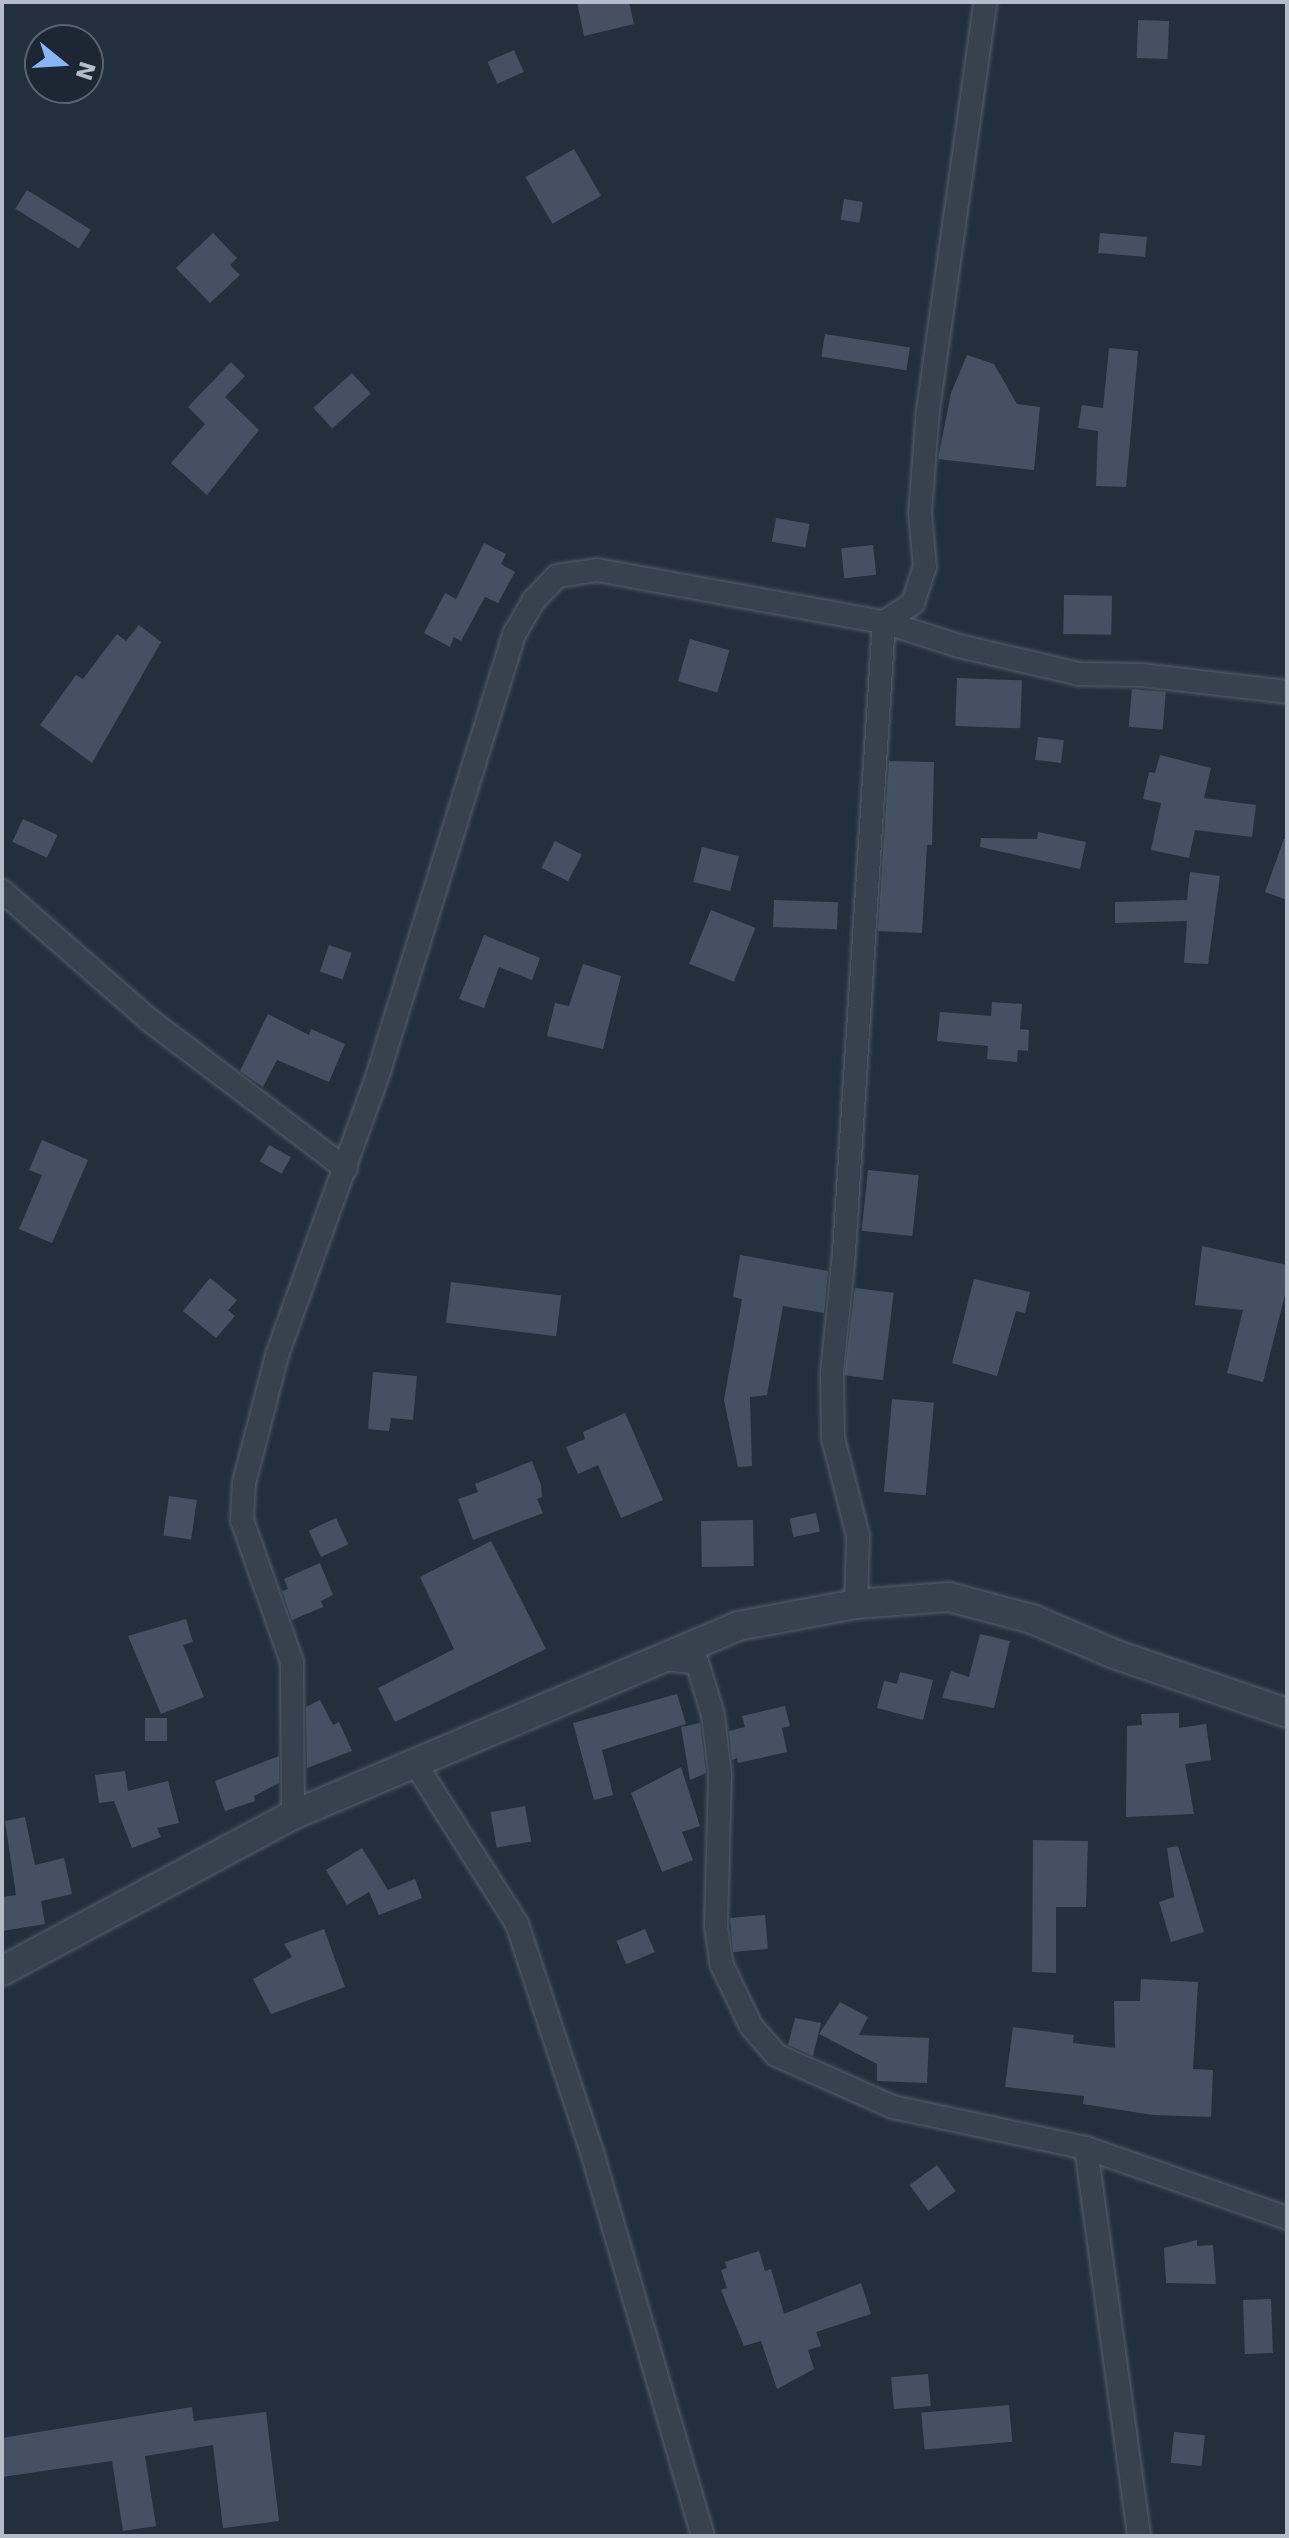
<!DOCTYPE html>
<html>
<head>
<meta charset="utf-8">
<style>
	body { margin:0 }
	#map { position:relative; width:1289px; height:2538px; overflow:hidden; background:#242f3e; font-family:"DejaVu Sans",sans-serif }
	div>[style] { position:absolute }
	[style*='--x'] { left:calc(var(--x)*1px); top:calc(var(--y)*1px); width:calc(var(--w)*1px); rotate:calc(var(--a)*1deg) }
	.building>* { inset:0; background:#455162; transform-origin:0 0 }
	.roads { filter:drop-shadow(0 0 2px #565f6c) drop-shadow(0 0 2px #565f6c) }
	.minor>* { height:22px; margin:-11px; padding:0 11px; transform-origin:11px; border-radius:11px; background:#38414e }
	.tertiary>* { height:28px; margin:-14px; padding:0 14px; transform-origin:14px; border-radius:14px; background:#38414e }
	span { translate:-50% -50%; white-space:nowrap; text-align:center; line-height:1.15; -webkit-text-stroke:6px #1d2633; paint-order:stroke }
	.frame { position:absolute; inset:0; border:4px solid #b4bcc9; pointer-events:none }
	.north { position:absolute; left:24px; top:24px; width:80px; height:80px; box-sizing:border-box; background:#1d2633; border:2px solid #59626f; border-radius:50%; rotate:108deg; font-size:22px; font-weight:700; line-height:32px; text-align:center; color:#b4bcc9 }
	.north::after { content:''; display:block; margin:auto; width:28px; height:36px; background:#8ab4f8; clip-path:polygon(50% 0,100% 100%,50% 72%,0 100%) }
</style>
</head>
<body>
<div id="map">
	<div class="building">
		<i style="clip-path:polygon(577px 2px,629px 2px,634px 24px,584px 36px)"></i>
		<i style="left:1138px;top:20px;width:31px;height:38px;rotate:2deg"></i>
		<i style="left:514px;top:50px;width:24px;height:29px;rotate:66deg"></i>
		<i style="left:574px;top:149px;width:54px;height:56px;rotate:60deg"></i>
		<i style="left:27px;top:190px;width:75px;height:22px;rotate:32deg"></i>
		<i style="left:844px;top:199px;width:19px;height:21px;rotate:9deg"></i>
		<i style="clip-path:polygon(213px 233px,237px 258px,230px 265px,240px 275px,210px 303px,176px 268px)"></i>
		<i style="left:1100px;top:233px;width:47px;height:20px;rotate:5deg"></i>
		<i style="left:825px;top:334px;width:86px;height:23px;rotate:9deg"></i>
		<i style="clip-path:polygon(1109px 348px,1138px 351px,1126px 487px,1096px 486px,1098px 431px,1078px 428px,1082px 405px,1103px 408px)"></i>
		<i style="clip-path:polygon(967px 355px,994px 364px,1017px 404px,1040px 407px,1034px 470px,938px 459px,951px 393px)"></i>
		<i style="clip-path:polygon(231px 362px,245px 376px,225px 397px,259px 430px,207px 495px,171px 463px,205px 424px,188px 407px)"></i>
		<i style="left:352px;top:373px;width:28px;height:52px;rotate:48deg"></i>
		<i style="left:776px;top:518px;width:34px;height:24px;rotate:10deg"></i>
		<i style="clip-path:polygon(484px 543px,506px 554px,501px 564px,515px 572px,498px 603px,485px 597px,461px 641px,454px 637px,450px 647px,424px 633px,445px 593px,456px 599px)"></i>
		<i style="left:873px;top:545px;width:30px;height:32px;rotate:84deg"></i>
		<i style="left:1064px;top:595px;width:48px;height:39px;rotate:1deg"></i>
		<i style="clip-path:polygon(139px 625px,161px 642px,92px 763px,40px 725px,76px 675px,83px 679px,117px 634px,126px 641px)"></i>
		<i style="left:690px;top:639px;width:41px;height:44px;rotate:16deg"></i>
		<i style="left:957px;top:678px;width:65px;height:48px;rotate:2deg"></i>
		<i style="left:1132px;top:689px;width:34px;height:38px;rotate:5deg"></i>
		<i style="left:1038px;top:737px;width:26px;height:23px;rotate:7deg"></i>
		<i style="clip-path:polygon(1160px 755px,1211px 768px,1204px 798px,1256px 805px,1252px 837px,1195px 830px,1189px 858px,1151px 850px,1161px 803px,1143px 799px,1149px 772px,1155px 773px)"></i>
		<i style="clip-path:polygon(889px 761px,934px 762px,932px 845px,927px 845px,922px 933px,878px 931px)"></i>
		<i style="left:23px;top:819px;width:38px;height:25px;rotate:25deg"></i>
		<i style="clip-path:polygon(1038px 832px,1086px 842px,1080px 869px,980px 847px,981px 838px,1037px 839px)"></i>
		<i style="clip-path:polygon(1284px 839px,1287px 839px,1287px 900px,1265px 892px)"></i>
		<i style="left:555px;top:841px;width:30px;height:30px;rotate:27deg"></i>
		<i style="left:702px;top:847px;width:38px;height:36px;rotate:14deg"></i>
		<i style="clip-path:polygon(1190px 872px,1220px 876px,1208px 964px,1184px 963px,1187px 921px,1115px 923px,1115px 902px,1187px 900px)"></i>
		<i style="left:774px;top:900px;width:64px;height:27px;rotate:2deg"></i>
		<i style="left:711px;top:910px;width:48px;height:58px;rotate:22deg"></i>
		<i style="clip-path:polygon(484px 935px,540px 958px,532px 980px,499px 967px,484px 1008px,459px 999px)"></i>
		<i style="left:329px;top:945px;width:24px;height:28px;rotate:19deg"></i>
		<i style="clip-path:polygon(583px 964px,621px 976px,603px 1049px,547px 1036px,555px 1003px,569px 1006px)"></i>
		<i style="clip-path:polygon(992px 1002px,1022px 1004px,1020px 1029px,1029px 1030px,1028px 1051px,1018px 1050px,1017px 1062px,987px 1059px,988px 1046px,937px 1041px,940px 1012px,991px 1016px)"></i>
		<i style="clip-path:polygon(268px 1014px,309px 1035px,311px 1029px,345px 1044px,329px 1082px,277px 1060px,263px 1087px,240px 1071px)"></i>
		<i style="clip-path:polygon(42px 1140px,88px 1160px,52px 1243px,19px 1229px,42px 1175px,29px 1170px)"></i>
		<i style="left:269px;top:1145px;width:25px;height:19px;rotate:29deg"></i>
		<i style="left:868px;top:1170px;width:51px;height:61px;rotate:6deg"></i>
		<i style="clip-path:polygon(1202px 1246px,1287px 1265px,1287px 1287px,1263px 1382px,1227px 1373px,1243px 1310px,1195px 1305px)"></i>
		<i style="clip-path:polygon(740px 1255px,828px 1271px,824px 1313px,783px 1306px,767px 1395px,750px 1397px,752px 1466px,738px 1467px,724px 1400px,742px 1299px,733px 1297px)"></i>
		<i style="clip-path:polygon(210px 1278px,237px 1300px,228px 1310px,235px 1316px,216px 1338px,183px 1311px)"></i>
		<i style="clip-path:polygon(974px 1279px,1030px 1292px,1025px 1313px,1016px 1311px,997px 1376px,952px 1363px)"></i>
		<i style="left:451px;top:1282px;width:111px;height:41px;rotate:7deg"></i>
		<i style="left:855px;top:1288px;width:39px;height:88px;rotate:7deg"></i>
		<i style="clip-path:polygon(373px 1372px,417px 1376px,413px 1420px,391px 1418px,389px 1431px,368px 1429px)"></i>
		<i style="left:892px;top:1399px;width:42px;height:93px;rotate:5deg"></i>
		<i style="clip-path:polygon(625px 1413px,663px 1500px,621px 1518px,598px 1465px,578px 1474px,566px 1447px,585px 1439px,583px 1432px)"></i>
		<i style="clip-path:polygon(532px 1461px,541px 1485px,542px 1497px,537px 1499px,543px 1513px,473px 1540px,458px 1499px,478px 1492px,475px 1484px)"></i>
		<i style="left:169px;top:1496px;width:28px;height:40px;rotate:8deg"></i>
		<i style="left:816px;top:1513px;width:19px;height:27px;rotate:78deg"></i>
		<i style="left:336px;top:1518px;width:29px;height:30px;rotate:65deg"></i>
		<i style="left:753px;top:1520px;width:46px;height:52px;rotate:89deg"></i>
		<i style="clip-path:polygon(491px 1541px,546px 1649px,395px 1722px,378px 1688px,454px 1649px,420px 1577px)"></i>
		<i style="clip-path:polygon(320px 1563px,333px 1595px,321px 1601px,323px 1607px,292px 1620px,282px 1591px,288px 1589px,284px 1579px)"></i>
		<i style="clip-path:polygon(186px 1619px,193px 1642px,183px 1645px,204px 1697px,161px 1714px,128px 1636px)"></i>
		<i style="clip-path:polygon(980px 1634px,1010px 1641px,994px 1708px,942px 1698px,951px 1671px,969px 1677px)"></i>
		<i style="clip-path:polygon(900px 1672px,933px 1680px,923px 1720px,877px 1708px,884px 1681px,897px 1684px)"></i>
		<i style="clip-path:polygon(677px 1694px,686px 1724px,602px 1750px,613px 1795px,594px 1800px,573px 1723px)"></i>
		<i style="clip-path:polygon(320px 1700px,333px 1725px,339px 1722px,352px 1751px,307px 1768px,306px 1707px)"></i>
		<i style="clip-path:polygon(785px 1706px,790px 1726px,782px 1728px,787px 1752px,738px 1763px,737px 1758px,732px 1760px,729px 1731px,745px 1727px,742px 1716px)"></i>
		<i style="clip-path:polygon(1179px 1713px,1179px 1728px,1206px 1724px,1211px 1760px,1185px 1764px,1194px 1814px,1126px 1817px,1127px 1726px,1142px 1725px,1141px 1714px)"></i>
		<i style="left:145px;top:1718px;width:22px;height:23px"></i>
		<i style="clip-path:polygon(700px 1723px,706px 1773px,690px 1780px,681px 1727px)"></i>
		<i style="clip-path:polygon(279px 1756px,279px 1783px,254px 1796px,255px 1801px,225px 1811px,215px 1781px)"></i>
		<i style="clip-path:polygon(681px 1767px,700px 1826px,682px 1832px,693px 1860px,662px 1872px,631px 1793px)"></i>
		<i style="clip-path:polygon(125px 1771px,128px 1791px,168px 1781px,179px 1823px,157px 1828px,161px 1837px,132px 1848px,114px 1801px,99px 1803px,95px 1775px)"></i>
		<i style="left:525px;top:1806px;width:36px;height:35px;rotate:80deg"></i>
		<i style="clip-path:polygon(25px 1817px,35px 1865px,64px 1858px,72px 1894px,41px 1901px,45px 1924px,2px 1931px,2px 1897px,16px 1895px,5px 1821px)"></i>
		<i style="clip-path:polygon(1033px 1840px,1088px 1841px,1086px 1907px,1056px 1907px,1056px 1973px,1032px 1972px)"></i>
		<i style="clip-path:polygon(1178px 1846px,1204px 1932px,1171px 1942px,1159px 1902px,1174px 1897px,1167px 1848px)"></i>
		<i style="clip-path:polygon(362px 1848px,388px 1890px,415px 1879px,422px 1898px,379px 1915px,369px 1892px,347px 1905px,326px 1870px)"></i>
		<i style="left:765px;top:1915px;width:34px;height:35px;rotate:85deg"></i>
		<i style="clip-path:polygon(324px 1929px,345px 1987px,271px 2014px,253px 1979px,292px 1957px,284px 1944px)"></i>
		<i style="left:645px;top:1929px;width:25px;height:31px;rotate:67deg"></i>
		<i style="clip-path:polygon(1141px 1979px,1198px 1982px,1193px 2069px,1213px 2070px,1211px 2117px,1153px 2115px,1083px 2104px,1084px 2096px,1005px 2087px,1013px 2027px,1074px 2035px,1073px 2043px,1115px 2048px,1114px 2001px,1140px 2001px)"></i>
		<i style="clip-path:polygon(840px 2002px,868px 2017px,859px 2035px,929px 2038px,927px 2083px,877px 2081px,877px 2064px,819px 2034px)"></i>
		<i style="clip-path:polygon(795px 2018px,821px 2023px,813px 2056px,788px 2045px)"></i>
		<i style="left:937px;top:2165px;width:32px;height:34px;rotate:54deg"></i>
		<i style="clip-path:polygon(1197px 2240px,1197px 2246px,1213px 2245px,1216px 2284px,1166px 2283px,1164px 2248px)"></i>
		<i style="clip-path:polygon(759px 2251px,765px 2271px,771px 2269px,784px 2314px,861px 2283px,871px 2314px,816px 2332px,821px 2346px,808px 2350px,814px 2369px,777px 2389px,761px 2341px,744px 2346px,721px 2290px,727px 2288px,721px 2270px,727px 2268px,725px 2262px)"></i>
		<i style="left:1271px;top:2299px;width:54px;height:28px;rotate:88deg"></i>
		<i style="left:928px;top:2374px;width:32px;height:37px;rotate:85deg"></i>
		<i style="left:1009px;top:2405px;width:37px;height:88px;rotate:85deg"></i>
		<i style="clip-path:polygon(192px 2407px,194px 2421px,266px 2412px,279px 2521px,223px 2528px,213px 2445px,145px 2456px,156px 2526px,123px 2531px,112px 2461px,2px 2477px,2px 2438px)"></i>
		<i style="left:1174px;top:2432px;width:31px;height:31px;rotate:6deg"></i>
	</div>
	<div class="roads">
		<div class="minor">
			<i style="--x:2;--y:891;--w:194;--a:41.2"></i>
			<i style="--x:148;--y:1019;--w:248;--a:37.1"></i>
			<i style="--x:856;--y:1604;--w:68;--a:-88.3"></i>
			<i style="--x:858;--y:1536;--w:101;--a:-104.3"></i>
			<i style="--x:833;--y:1438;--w:65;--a:-90.9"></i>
			<i style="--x:832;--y:1373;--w:122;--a:-84.3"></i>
			<i style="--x:844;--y:1252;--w:631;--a:-86.37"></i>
			<i style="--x:884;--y:622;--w:35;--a:-33"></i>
			<i style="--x:913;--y:603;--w:38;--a:-72"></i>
			<i style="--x:925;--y:567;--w:54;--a:-95.3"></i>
			<i style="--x:920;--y:513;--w:103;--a:-85.6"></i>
			<i style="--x:928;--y:410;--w:412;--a:-82"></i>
			<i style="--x:660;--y:1659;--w:37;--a:5"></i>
			<i style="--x:697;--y:1662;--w:55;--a:73.2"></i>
			<i style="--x:713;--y:1715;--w:59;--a:83.2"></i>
			<i style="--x:720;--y:1774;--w:152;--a:91.5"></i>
			<i style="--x:716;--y:1926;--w:37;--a:82"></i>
			<i style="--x:721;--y:1963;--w:70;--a:64.5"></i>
			<i style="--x:751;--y:2026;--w:38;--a:49"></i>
			<i style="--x:776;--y:2055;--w:128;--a:24"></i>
			<i style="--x:893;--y:2107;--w:197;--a:12"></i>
			<i style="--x:1086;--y:2148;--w:213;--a:19.2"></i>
			<i style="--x:415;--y:1763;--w:191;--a:57.6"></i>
			<i style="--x:517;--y:1924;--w:240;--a:71.8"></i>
			<i style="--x:592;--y:2152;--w:400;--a:73.9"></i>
			<i style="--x:293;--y:1815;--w:153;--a:-90.4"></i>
			<i style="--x:292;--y:1662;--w:151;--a:-109.4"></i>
			<i style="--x:242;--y:1520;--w:37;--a:-87"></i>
			<i style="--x:244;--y:1483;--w:132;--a:-75.5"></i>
			<i style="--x:277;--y:1355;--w:302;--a:-70.2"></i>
			<i style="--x:379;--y:1071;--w:459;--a:-72.8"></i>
			<i style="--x:515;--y:633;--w:38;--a:-60"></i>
			<i style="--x:534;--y:600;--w:33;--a:-46"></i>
			<i style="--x:557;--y:576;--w:40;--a:-8.5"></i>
			<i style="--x:597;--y:570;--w:292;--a:10.3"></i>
			<i style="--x:884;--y:622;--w:79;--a:17.7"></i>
			<i style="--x:959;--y:646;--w:123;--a:13.1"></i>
			<i style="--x:1079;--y:674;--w:62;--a:0.9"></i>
			<i style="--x:1141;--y:675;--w:147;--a:6.6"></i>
			<i style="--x:1086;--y:2148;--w:392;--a:82.2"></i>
		</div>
		<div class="tertiary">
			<i style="--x:2;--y:1971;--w:330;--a:-28.2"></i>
			<i style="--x:293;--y:1815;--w:483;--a:-23"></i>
			<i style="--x:738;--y:1626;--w:120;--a:-10.6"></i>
			<i style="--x:856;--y:1604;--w:93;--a:-4.3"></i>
			<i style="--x:949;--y:1597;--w:86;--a:14.8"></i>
			<i style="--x:1032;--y:1619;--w:89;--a:23.1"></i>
			<i style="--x:1114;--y:1654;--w:183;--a:18.8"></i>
		</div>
	</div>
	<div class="frame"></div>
	<div class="north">N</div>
</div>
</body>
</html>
